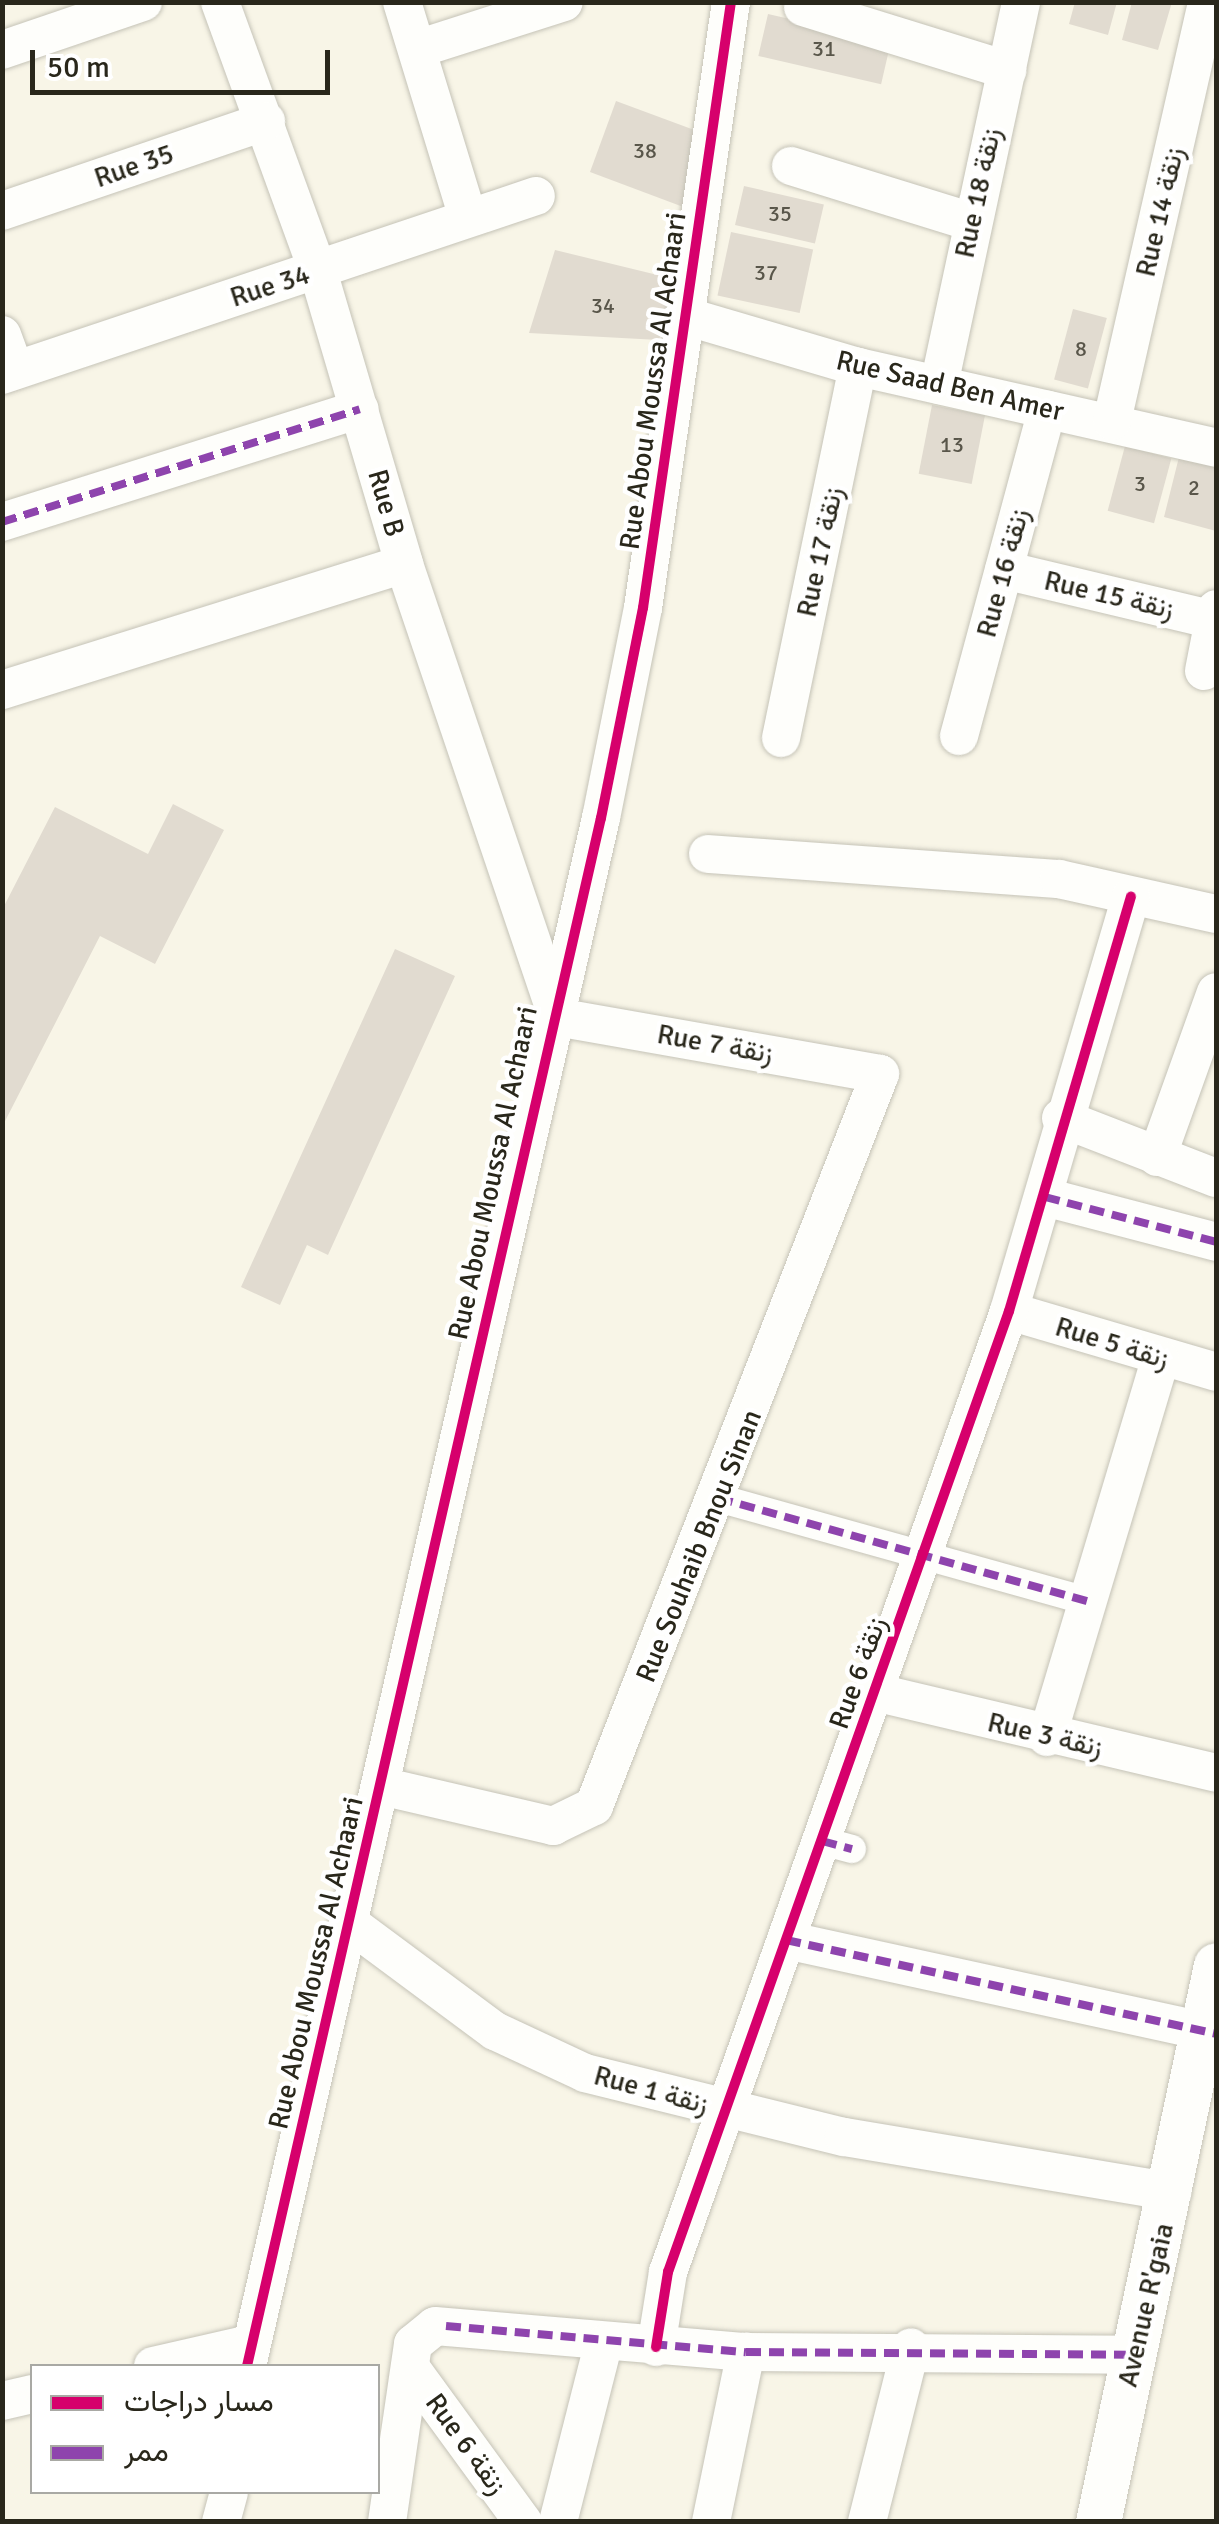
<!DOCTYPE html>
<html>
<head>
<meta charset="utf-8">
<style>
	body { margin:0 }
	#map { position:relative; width:1219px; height:2524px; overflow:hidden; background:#f8f5e7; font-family:Signika,Vazirmatn,sans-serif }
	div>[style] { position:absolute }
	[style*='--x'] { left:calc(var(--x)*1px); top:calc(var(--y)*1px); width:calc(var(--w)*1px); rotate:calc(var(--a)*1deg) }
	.building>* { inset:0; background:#e1dbd0; transform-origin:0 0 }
	.roads { filter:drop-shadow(0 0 2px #c5c3b7) drop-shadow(0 0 2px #c5c3b7) }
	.pedestrian>* { height:28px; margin:-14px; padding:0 14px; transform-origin:14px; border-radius:14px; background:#fefefb }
	.minor>* { height:38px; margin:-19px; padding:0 19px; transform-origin:19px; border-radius:19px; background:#fefefb }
	.tertiary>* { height:45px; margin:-22.5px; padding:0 22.5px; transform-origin:22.5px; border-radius:22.5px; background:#fefefb }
	.quiet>* { height:8px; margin-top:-4px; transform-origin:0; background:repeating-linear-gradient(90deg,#8e44ad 0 15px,transparent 0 23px) }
	.cycleway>* { height:10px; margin:-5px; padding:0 5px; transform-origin:5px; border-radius:5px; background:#d6006c }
	span { translate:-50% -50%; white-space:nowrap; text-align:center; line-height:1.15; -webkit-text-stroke:9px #fff; paint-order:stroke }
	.number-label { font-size:22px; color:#59564a }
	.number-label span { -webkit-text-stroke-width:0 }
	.street-label { font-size:28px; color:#29271b }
	.frame { position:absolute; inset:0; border:5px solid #29271b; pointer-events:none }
	.legend { position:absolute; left:30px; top:2364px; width:350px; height:130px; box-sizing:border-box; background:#fff; border:2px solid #a9a9a4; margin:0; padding:12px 18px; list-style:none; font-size:30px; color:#29271b }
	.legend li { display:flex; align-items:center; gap:20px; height:50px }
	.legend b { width:50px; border:2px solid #a9a9a4 }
	.scale { position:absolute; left:30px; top:50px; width:300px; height:45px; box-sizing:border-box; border:5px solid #29271b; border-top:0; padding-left:12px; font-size:30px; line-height:35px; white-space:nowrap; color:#29271b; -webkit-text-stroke:8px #fff; paint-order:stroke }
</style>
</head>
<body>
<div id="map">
	<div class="building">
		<i style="clip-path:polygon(1075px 2px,1117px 2px,1108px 35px,1069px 24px)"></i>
		<i style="clip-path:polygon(1132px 2px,1172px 2px,1158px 50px,1122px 40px)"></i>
		<i style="left:768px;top:14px;width:126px;height:43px;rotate:13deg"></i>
		<i style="clip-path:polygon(616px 101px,697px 131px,686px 208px,590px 172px)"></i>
		<i style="left:744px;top:186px;width:82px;height:40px;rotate:13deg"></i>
		<i style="left:731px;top:232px;width:84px;height:65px;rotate:12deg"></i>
		<i style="clip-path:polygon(555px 250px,674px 279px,659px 340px,529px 333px)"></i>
		<i style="left:1073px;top:309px;width:35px;height:73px;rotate:15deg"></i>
		<i style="left:932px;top:405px;width:54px;height:70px;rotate:11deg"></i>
		<i style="left:1125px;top:446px;width:48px;height:67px;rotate:15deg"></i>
		<i style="clip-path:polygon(1181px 449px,1216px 458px,1216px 531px,1164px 517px)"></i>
		<i style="clip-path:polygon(173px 804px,224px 830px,155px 964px,100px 936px,2px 1127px,2px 910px,55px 807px,148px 854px)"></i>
		<i style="clip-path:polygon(395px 949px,455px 976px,328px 1255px,307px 1245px,280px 1305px,241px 1287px)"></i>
	</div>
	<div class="roads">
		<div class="pedestrian">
			<i style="--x:718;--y:1498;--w:386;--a:15.6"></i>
			<i style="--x:822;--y:1841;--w:31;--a:15"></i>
		</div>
		<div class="minor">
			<i style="--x:220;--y:2;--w:286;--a:70"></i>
			<i style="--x:318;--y:271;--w:305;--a:73.6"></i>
			<i style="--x:404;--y:564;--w:464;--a:71.3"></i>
			<i style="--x:402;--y:2;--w:222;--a:73"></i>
			<i style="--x:803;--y:7;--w:214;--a:17.2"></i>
			<i style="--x:417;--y:49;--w:154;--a:-17.7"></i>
			<i style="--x:2;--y:50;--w:149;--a:-18.8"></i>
			<i style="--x:791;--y:166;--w:189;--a:17.2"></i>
			<i style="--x:2;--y:211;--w:279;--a:-18.8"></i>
			<i style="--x:685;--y:316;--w:180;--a:16.4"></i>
			<i style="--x:858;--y:367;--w:367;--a:12.7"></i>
			<i style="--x:2;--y:335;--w:37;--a:70"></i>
			<i style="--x:2;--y:375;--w:563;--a:-18.53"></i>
			<i style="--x:939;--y:385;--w:392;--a:-77.9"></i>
			<i style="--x:1112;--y:421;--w:430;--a:-77.2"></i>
			<i style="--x:2;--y:522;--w:375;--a:-17.5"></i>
			<i style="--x:1004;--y:570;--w:216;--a:13.4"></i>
			<i style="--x:1204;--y:671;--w:63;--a:-79"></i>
			<i style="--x:2;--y:690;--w:421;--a:-17.4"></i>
			<i style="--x:959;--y:736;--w:338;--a:-74.9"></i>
			<i style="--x:781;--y:738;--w:379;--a:-78.3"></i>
			<i style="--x:708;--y:854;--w:352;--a:4.1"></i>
			<i style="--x:1059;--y:879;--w:161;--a:12.6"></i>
			<i style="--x:1061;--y:1118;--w:166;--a:21.2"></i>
			<i style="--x:1157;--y:1157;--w:175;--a:-70.3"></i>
			<i style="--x:1045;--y:1197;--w:177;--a:14.7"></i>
			<i style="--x:1009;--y:1311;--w:216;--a:16.4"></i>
			<i style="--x:874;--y:1692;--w:351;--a:13.3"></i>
			<i style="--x:1047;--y:1737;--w:394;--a:-73.3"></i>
			<i style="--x:381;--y:1786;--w:177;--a:13.1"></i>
			<i style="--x:553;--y:1826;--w:46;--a:-26"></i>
			<i style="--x:594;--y:1806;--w:786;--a:-68.66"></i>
			<i style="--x:880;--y:1074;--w:334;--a:-170"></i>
			<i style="--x:348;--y:1922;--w:183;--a:36.6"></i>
			<i style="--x:495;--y:2031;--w:99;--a:25"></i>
			<i style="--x:585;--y:2073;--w:267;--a:13.9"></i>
			<i style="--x:844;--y:2137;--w:333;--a:9.5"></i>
			<i style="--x:786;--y:1940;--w:440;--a:12.3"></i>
			<i style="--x:656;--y:2347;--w:76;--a:-80.9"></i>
			<i style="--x:668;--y:2272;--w:1020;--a:-70.46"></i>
			<i style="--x:1009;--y:1311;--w:432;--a:-73.6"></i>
			<i style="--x:153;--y:2366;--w:99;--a:-12.8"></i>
			<i style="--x:247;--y:2366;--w:1588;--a:-77.12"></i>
			<i style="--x:601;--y:818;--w:214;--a:-78.7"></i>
			<i style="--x:643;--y:608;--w:612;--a:-81.74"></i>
			<i style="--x:410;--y:2367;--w:192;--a:53.9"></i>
			<i style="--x:2;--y:2401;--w:31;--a:-13"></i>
			<i style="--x:221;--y:2522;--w:31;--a:-75"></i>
			<i style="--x:387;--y:2522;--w:180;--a:-81.7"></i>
			<i style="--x:413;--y:2344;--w:28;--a:-39"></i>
			<i style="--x:435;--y:2326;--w:312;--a:4.8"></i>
			<i style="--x:746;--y:2352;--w:387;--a:0.4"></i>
			<i style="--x:558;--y:2522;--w:183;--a:-75.7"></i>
			<i style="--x:711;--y:2522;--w:174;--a:-78.4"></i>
			<i style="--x:867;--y:2522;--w:180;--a:-75.9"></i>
		</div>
		<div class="tertiary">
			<i style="--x:1098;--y:2522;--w:569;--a:-78.04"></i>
		</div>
	</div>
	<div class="quiet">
		<i style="--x:2;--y:522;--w:375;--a:-17.5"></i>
		<i style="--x:1045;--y:1197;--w:177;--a:14.7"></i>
		<i style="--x:718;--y:1498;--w:386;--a:15.6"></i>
		<i style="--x:822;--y:1841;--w:31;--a:15"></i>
		<i style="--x:786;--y:1940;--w:440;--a:12.3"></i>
		<i style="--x:446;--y:2326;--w:301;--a:5"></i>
		<i style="--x:746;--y:2352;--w:387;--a:0.4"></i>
	</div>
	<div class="cycleway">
		<i style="--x:656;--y:2347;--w:76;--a:-80.9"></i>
		<i style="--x:668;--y:2272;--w:1020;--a:-70.46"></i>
		<i style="--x:1009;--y:1311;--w:432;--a:-73.6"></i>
		<i style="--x:247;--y:2366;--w:1588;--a:-77.12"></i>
		<i style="--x:601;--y:818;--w:214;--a:-78.7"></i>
		<i style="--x:643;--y:608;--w:612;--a:-81.74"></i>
	</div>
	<div class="number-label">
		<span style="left:824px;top:49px">31</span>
		<span style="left:645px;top:151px">38</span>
		<span style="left:780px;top:214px">35</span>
		<span style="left:766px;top:273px">37</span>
		<span style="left:603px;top:306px">34</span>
		<span style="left:1081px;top:349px">8</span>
		<span style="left:952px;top:445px">13</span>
		<span style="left:1140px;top:484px">3</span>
		<span style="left:1194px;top:488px">2</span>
	</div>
	<div class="street-label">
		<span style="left:134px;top:166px;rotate:-19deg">Rue 35</span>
		<span style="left:978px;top:193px;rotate:-78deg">Rue 18 زنقة</span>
		<span style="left:1160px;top:212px;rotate:-77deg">Rue 14 زنقة</span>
		<span style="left:270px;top:286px;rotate:-18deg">Rue 34</span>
		<span style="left:653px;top:381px;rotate:-82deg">Rue Abou Moussa Al Achaari</span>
		<span style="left:950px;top:386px;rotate:13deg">Rue Saad Ben Amer</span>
		<span style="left:386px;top:503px;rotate:74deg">Rue B</span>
		<span style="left:820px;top:552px;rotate:-78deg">Rue 17 زنقة</span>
		<span style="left:1003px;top:573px;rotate:-75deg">Rue 16 زنقة</span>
		<span style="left:1109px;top:595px;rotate:13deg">Rue 15 زنقة</span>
		<span style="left:715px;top:1044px;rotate:10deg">Rue 7 زنقة</span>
		<span style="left:493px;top:1173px;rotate:-78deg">Rue Abou Moussa Al Achaari</span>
		<span style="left:1112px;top:1343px;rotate:17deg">Rue 5 زنقة</span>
		<span style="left:699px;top:1546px;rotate:-68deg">Rue Souhaib Bnou Sinan</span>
		<span style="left:858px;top:1673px;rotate:-70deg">Rue 6 زنقة</span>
		<span style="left:1045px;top:1735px;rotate:13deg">Rue 3 زنقة</span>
		<span style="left:316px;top:1963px;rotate:-77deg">Rue Abou Moussa Al Achaari</span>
		<span style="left:651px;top:2090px;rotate:15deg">Rue 1 زنقة</span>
		<span style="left:1146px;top:2305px;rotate:-77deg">Avenue R'gaia</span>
		<span style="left:466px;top:2444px;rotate:54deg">Rue 6 زنقة</span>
	</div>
	<div class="frame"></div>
	<ul class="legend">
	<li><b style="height:12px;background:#d6006c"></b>مسار دراجات</li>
	<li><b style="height:12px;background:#8e44ad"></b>ممر</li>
	</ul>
	<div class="scale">50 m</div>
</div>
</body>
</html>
